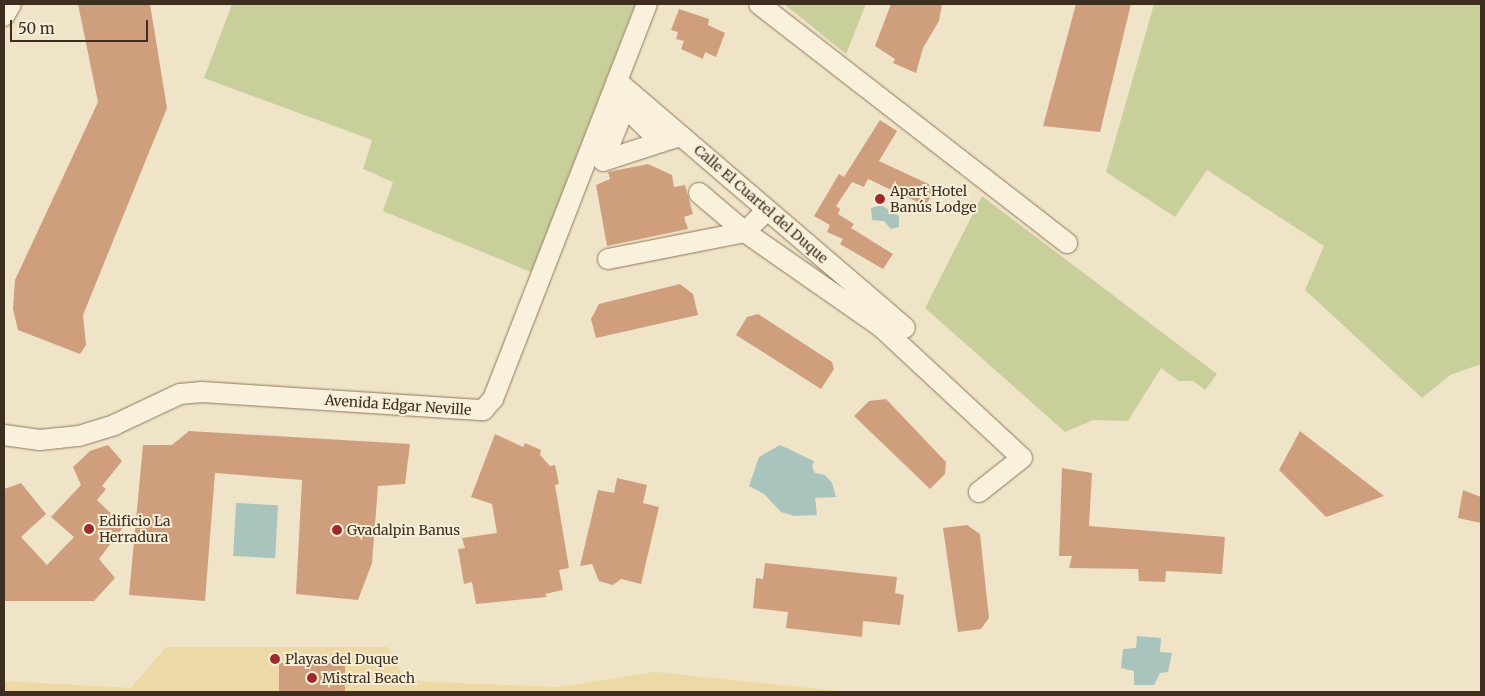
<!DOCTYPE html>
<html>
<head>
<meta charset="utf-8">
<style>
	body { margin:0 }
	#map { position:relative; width:1485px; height:696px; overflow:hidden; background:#f0e4c8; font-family:Merriweather,serif }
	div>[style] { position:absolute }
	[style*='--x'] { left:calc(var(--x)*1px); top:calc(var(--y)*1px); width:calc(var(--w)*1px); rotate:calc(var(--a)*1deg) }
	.green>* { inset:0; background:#c9cf9b }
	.sand>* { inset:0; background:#ecd9a5 }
	.water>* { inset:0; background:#a9c4bc; transform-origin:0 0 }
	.building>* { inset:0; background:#cf9f7d; transform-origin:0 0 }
	.roads { filter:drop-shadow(0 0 1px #8d765c) drop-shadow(0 0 1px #8d765c) }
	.street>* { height:20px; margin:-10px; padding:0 10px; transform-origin:10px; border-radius:10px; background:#faf1dc }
	.dots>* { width:14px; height:14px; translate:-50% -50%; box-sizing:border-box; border:2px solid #f7eed8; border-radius:50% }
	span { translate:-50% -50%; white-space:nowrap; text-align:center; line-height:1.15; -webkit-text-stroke:4px #f7eed8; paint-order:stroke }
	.poi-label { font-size:14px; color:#3d2e20 }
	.left { translate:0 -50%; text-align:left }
	.street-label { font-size:14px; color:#3d2e20 }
	.frame { position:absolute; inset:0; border:5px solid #3d2e20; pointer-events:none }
	.scale { position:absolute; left:10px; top:20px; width:138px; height:22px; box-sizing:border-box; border:2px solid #3d2e20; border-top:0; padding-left:6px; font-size:15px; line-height:18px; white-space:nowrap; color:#3d2e20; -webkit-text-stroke:4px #f7eed8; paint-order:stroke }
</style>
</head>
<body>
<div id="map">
	<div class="green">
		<i style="clip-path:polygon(232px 4px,635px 4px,531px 272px,383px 211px,393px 182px,363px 169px,372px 140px,204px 78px)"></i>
		<i style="clip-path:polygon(784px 4px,866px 4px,846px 54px)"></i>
		<i style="clip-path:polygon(1154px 4px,1481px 4px,1481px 364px,1450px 375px,1422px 398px,1305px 290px,1324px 246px,1207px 170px,1175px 217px,1106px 172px)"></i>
		<i style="clip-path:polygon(982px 196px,1217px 374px,1205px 390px,1193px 381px,1179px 381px,1161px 368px,1128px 421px,1093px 420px,1065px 432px,925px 308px)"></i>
	</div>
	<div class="sand">
		<i style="clip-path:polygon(166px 647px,388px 647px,405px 680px,435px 682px,559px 687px,654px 672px,851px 692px,4px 692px,4px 681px,131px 688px)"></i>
	</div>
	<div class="water">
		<i style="clip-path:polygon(881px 205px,899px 216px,899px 227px,891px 229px,884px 221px,872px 220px,871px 208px)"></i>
		<i style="clip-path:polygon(780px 445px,814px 461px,812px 466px,815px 473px,825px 475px,832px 483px,836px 497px,815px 498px,817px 515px,794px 516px,781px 512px,764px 494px,749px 486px,759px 457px)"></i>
		<i style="left:236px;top:503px;width:42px;height:53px;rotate:3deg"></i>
		<i style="clip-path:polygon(1137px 636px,1161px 638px,1160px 652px,1172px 653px,1168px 672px,1160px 673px,1154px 685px,1134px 685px,1134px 671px,1121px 668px,1123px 649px,1136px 648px)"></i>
	</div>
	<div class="building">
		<i style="clip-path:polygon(78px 4px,150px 4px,167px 108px,83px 315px,86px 345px,80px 354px,18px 330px,13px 309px,15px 280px,98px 102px)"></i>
		<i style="clip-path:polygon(891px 4px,942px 4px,939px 21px,923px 48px,916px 73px,893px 63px,895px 59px,875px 46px)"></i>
		<i style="clip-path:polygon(1076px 4px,1131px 4px,1100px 132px,1043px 126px)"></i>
		<i style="clip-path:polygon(679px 9px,709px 19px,708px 25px,725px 33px,716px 57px,705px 52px,703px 59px,681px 49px,684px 41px,676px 39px,678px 32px,671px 30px)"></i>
		<i style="clip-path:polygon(880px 120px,897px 131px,879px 161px,935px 187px,926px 206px,868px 179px,864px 187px,852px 182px,836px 206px,840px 209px,838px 214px,854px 224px,851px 228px,893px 254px,883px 269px,840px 244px,843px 239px,827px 232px,830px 225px,814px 216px,839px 174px,844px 177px)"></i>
		<i style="clip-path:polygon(648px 164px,672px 175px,674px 187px,685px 185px,693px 214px,684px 217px,688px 229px,607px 246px,596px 185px,610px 179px,608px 172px)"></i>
		<i style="clip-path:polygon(680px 284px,693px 294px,698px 315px,596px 338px,591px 319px,599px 304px)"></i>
		<i style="clip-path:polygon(758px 314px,832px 362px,834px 369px,821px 389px,736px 335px,747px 317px)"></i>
		<i style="clip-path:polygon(886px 399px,946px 462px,945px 474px,930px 489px,854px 416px,869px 401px)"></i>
		<i style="clip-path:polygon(189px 431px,410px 444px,405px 484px,378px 486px,372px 563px,358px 600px,296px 594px,302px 480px,215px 473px,205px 601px,129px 595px,143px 445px,172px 445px)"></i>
		<i style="clip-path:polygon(1300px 431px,1384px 496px,1326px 517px,1279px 470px)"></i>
		<i style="clip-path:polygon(495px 434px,523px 447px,525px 443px,541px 450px,540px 455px,550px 466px,555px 465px,559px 484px,555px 485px,569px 568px,559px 570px,563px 590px,545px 594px,547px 597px,476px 604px,472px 582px,464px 584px,458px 549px,465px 548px,462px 538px,497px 533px,492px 504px,471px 497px)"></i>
		<i style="clip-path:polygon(108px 445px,122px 461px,102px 486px,106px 489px,97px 500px,124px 526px,99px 559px,115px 578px,94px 601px,4px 601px,4px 489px,21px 483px,46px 514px,21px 537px,47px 565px,74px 537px,51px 517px,81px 485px,73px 467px,90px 451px)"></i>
		<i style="clip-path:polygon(1062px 468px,1092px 473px,1089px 526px,1225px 537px,1222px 574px,1166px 571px,1165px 582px,1139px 581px,1138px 569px,1069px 568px,1072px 556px,1059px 556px)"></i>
		<i style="clip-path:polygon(617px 478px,647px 485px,643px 503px,659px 507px,641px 584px,621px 579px,613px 585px,599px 581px,592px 564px,580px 566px,598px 490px,614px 493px)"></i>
		<i style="clip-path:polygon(1463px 490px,1481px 497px,1481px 523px,1458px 518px)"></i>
		<i style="clip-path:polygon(967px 525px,980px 534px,989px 618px,981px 629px,958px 632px,943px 528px)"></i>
		<i style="clip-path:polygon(765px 563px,897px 577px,895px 593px,904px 595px,900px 625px,863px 621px,862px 637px,786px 628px,788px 612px,753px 608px,756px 578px,763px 579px)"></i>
		<i style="left:279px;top:663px;width:66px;height:29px"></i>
	</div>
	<div class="roads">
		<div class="street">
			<i style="--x:759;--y:4;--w:390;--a:37.8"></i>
			<i style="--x:4;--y:16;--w:14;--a:-60"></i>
			<i style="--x:617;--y:81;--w:379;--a:40.6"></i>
			<i style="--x:661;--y:142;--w:50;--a:-135.8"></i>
			<i style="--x:625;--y:107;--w:58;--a:112.2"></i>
			<i style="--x:603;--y:161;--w:61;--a:-18.1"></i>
			<i style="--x:661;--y:142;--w:21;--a:-17"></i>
			<i style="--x:699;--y:193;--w:60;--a:40.3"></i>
			<i style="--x:767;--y:210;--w:31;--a:135"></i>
			<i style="--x:745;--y:232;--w:166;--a:34.9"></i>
			<i style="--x:881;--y:327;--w:192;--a:42.9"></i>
			<i style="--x:1022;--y:458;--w:55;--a:141.7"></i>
			<i style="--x:608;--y:259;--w:140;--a:-11.1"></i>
			<i style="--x:4;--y:435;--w:36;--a:8"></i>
			<i style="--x:40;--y:440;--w:39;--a:-6"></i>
			<i style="--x:79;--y:436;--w:37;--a:-17"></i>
			<i style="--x:114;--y:425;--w:73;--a:-25.2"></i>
			<i style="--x:180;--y:394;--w:22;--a:-5"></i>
			<i style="--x:202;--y:392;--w:282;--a:3.7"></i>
			<i style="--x:483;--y:410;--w:15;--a:-48"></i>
			<i style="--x:493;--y:399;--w:424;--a:-68.7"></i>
		</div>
	</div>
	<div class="dots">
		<i style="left:880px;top:199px;background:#9e2a2b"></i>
		<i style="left:89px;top:529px;background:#9e2a2b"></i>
		<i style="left:337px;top:530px;background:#9e2a2b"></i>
		<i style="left:275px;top:659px;background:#9e2a2b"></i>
		<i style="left:312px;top:678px;background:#9e2a2b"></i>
	</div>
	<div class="poi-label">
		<span class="left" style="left:890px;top:199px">Apart Hotel<br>Banús Lodge</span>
		<span class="left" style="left:99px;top:529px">Edificio La<br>Herradura</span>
		<span class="left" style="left:347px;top:530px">Gvadalpin Banus</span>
		<span class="left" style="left:285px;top:659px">Playas del Duque</span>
		<span class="left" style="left:322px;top:678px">Mistral Beach</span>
	</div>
	<div class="street-label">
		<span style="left:761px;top:204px;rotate:41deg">Calle El Cuartel del Duque</span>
		<span style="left:398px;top:405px;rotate:4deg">Avenida Edgar Neville</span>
	</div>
	<div class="frame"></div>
	<div class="scale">50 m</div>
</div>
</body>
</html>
